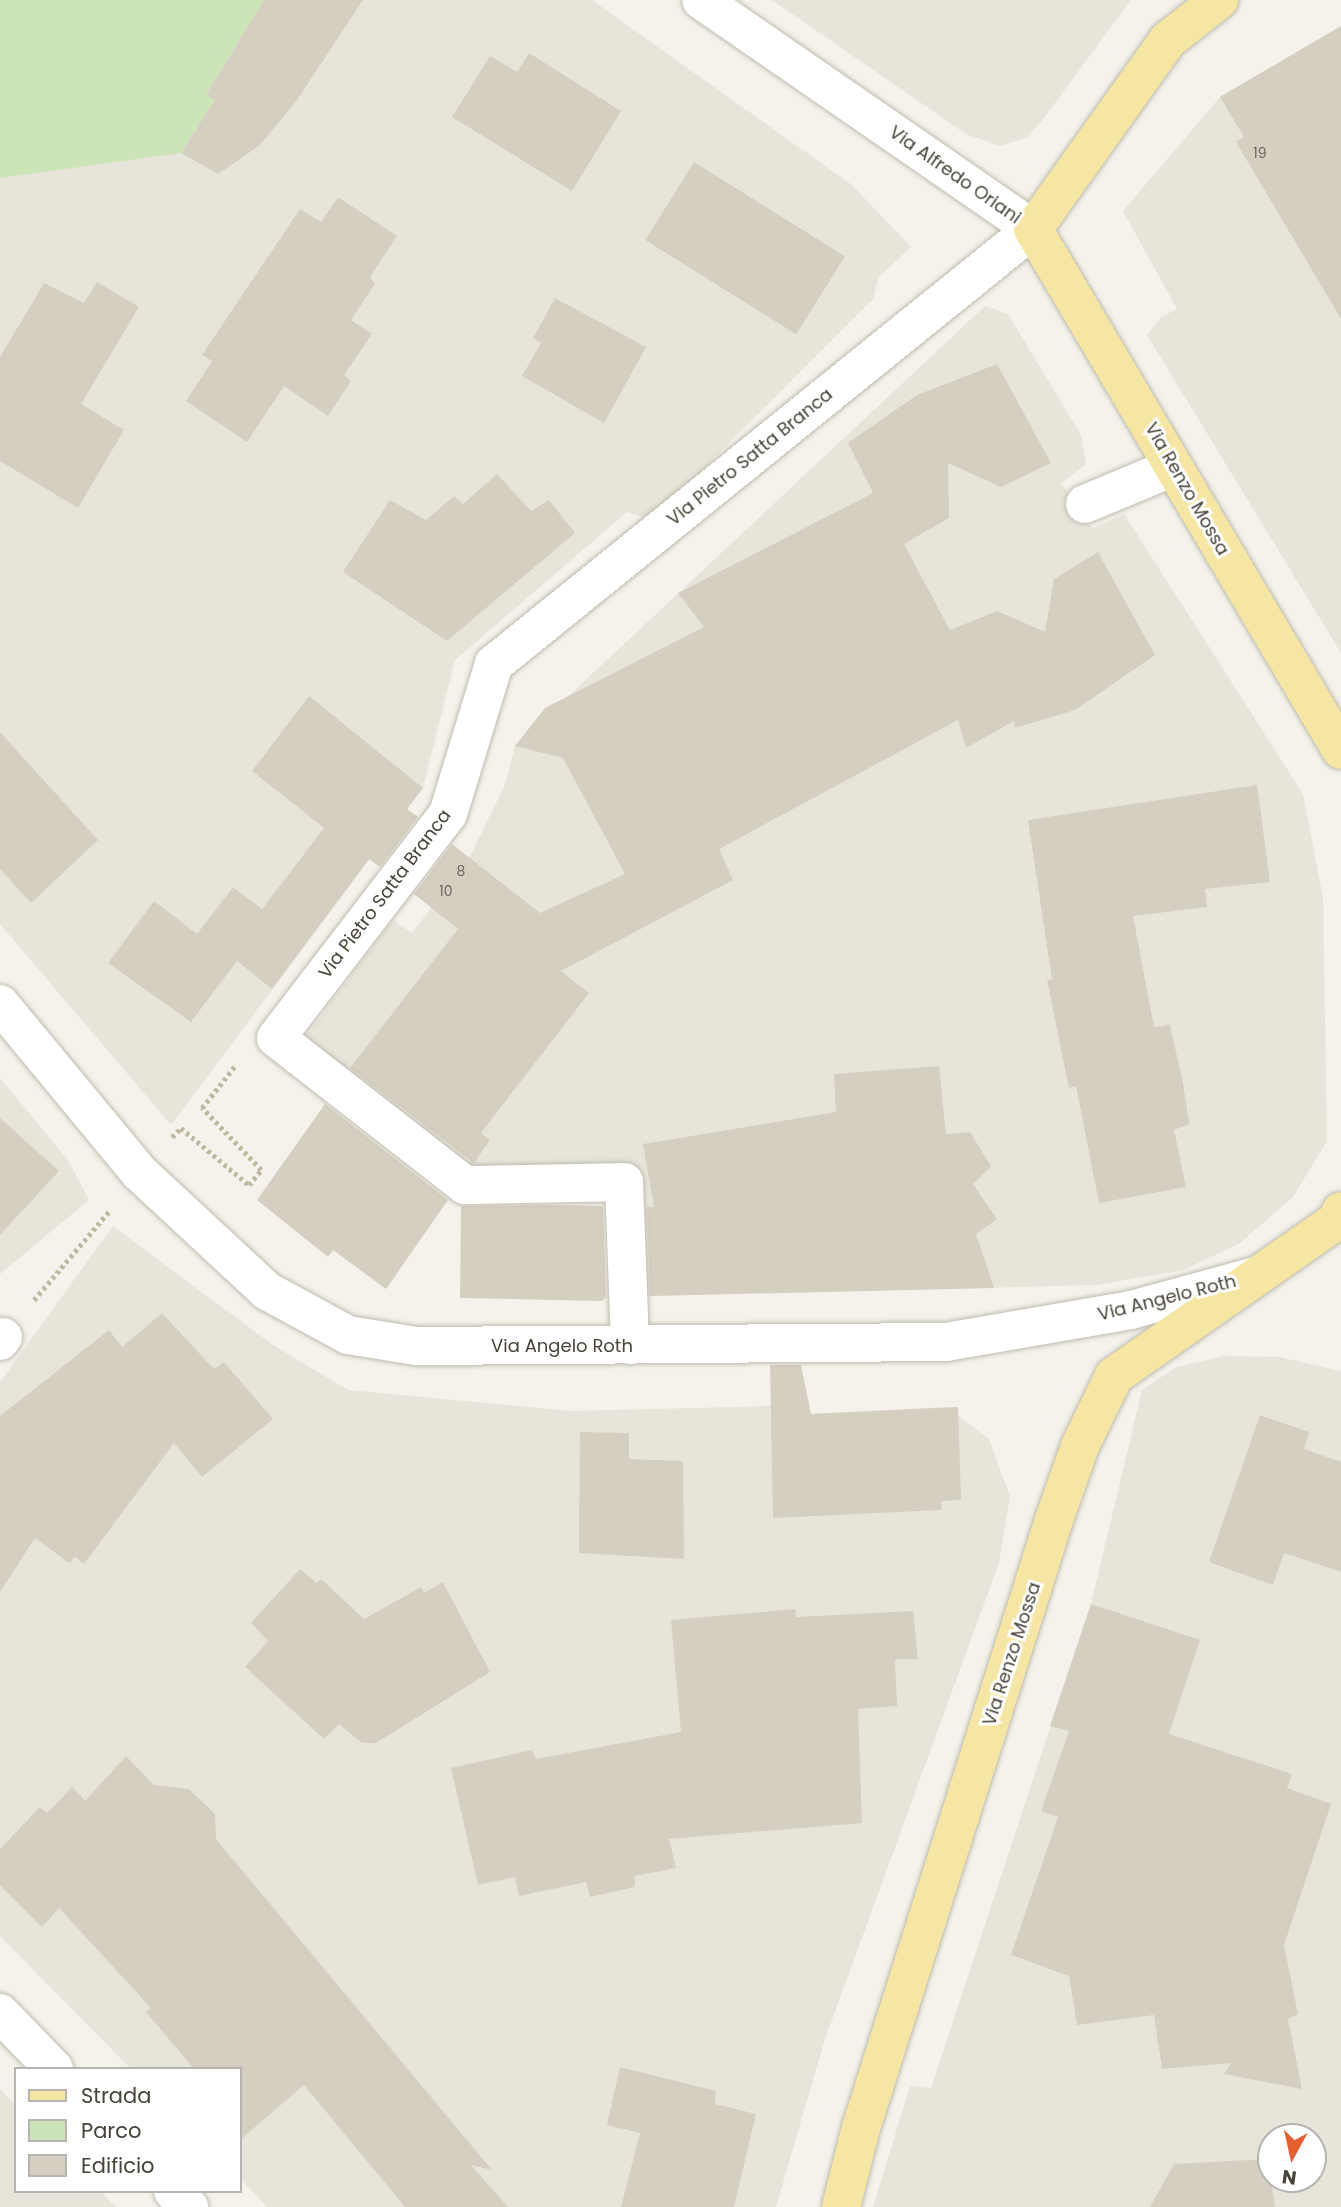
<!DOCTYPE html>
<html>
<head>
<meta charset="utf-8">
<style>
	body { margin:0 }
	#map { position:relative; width:1341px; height:2207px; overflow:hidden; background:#f4f2eb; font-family:Poppins,sans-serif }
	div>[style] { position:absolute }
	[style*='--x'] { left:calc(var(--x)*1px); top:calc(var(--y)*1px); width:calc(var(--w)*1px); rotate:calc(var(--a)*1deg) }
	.residential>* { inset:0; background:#e7e5da }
	.green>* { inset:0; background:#cce4b8 }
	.building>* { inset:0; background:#d5cfc1; transform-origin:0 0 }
	.path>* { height:4.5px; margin-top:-2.25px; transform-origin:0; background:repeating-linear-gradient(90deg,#bfb8a1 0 3.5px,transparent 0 7px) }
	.roads { filter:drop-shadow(0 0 2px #bfbbae) drop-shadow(0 0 2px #bfbbae) }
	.minor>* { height:38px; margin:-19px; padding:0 19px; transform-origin:19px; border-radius:19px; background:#fff }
	.major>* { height:38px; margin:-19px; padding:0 19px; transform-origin:19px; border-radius:19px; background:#f5e6a3 }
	span { translate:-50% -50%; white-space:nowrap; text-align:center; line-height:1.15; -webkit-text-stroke:6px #fff; paint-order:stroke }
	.number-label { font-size:14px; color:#6b675b }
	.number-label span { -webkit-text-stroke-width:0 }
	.street-label { font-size:18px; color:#484439 }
	.legend { position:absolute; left:14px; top:2067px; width:228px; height:126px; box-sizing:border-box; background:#fff; border:2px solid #b6b4b0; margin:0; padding:9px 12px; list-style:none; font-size:21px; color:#484439 }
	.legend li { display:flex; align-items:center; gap:14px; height:35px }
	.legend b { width:35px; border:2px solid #b6b4b0 }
	.north { position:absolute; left:1257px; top:2123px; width:70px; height:70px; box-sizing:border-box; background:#fff; border:2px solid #b6b4b0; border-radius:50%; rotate:188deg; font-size:19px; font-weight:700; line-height:28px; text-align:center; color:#484439 }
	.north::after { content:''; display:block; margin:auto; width:24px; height:32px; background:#e75e30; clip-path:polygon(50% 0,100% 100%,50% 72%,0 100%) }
</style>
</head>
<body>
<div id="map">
	<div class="residential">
		<i style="clip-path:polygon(0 0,592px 0,852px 185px,911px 247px,879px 277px,873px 299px,652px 520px,627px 512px,455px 660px,423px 788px,171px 1125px,0 924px)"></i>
		<i style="clip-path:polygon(772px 0,1131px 0,1041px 122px,1026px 138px,999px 146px,966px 134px)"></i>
		<i style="clip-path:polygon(1341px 26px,1341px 653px,1147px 335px,1161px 317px,1177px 309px,1123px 211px,1220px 97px)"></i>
		<i style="clip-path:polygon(985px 306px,1008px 314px,1081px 435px,1086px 464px,1061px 483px,1093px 528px,1124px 514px,1303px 794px,1323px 898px,1327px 1141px,1293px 1197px,1240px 1243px,1184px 1270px,1097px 1285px,646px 1296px,647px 1258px,637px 1169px,482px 1176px,303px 1040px,393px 920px,412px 933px,469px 858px,505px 785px,515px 746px)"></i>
		<i style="clip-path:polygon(0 1078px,68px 1160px,89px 1200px,0 1274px)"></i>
		<i style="clip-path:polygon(113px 1226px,276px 1347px,348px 1390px,571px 1411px,809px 1405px,811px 1414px,946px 1407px,989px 1439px,1010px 1497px,999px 1563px,825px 2039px,776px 2207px,267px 2207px,240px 2179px,240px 2069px,131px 2069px,0 1936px,0 1382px)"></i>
		<i style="clip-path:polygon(evenodd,1224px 1356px,1279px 1357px,1341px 1371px,1341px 2207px,873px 2207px,910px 2086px,931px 2088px,1091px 1604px,1142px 1390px,1176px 1367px,1224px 1356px,1271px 2137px,1313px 2137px,1313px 2179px,1271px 2179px,1271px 2137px)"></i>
		<i style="clip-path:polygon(0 2089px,16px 2105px,16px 2191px,100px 2191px,116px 2207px,0 2207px)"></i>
	</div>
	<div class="green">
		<i style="clip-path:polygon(0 0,264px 0,206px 95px,241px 115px,221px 136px,199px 124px,181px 153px,0 178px)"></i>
	</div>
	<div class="building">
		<i style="clip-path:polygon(264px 0,363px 0,295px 103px,259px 146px,218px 174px,181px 153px,215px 100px,206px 95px)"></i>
		<i style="clip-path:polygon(1341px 26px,1341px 319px,1236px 142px,1244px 137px,1220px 97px)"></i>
		<i style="clip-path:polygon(529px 53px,621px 111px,572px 191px,452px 117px,490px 56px,517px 72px)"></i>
		<i style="left:694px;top:162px;width:178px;height:92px;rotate:32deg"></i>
		<i style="clip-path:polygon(338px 197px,397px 236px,370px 277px,375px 284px,351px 320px,372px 334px,344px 375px,351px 381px,328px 416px,284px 386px,247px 442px,186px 401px,212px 361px,202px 355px,300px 209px,321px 222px)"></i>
		<i style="clip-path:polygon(97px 282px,139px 307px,81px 404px,124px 430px,78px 508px,0 461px,0 357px,44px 283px,84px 303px)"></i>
		<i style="clip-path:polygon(555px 298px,646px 347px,604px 423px,522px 376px,541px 343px,533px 338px)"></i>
		<i style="clip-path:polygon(997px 364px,1051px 463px,1001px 487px,948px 463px,949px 518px,904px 544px,950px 630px,997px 611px,1045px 632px,1054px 579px,1098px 552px,1155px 655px,1075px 710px,1015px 728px,1014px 721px,966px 748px,958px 720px,719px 849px,733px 880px,561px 971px,589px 993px,481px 1133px,490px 1140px,474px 1163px,350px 1068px,458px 929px,414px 894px,452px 844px,540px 913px,625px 874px,563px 758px,515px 746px,545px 708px,704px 627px,678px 593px,873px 493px,848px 443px,917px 395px)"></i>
		<i style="clip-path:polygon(497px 474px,531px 511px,549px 500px,575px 533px,447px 641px,343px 572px,390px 500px,426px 520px,454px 496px,463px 504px)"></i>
		<i style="clip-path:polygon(309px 696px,423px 788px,407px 809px,418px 817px,380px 867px,369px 859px,272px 989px,237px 961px,191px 1022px,108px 963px,154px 901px,197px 934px,233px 887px,262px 909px,324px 828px,252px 771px)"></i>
		<i style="clip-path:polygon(0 732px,98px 840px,31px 903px,0 869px)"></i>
		<i style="clip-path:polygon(1257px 785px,1270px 882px,1205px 889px,1207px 907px,1133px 916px,1154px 1027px,1170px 1025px,1183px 1083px,1189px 1124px,1174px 1130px,1186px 1187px,1099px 1203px,1076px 1086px,1069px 1088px,1047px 980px,1052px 979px,1028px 820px)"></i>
		<i style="clip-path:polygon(939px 1066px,946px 1134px,970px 1132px,991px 1166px,973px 1184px,997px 1219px,976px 1234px,994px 1288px,650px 1296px,647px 1207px,654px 1207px,643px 1144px,836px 1112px,834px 1074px)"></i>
		<i style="clip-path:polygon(325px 1104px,448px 1200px,386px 1289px,333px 1250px,328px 1257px,257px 1200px)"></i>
		<i style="clip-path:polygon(0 1118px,59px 1171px,0 1235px)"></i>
		<i style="clip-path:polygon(547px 1205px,603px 1206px,606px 1297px,602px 1301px,460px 1298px,461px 1206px)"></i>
		<i style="clip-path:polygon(162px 1313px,214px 1369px,224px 1362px,273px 1419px,202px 1477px,174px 1443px,84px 1564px,75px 1557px,69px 1563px,35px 1538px,0 1592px,0 1416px,109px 1330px,122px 1347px)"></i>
		<i style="clip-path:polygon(770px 1365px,801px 1365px,811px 1414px,958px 1407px,961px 1500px,941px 1501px,942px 1510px,773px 1518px)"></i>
		<i style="clip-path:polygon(1260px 1415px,1309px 1432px,1304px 1449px,1341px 1462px,1341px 1572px,1284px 1553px,1273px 1585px,1209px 1562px)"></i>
		<i style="clip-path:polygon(580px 1432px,629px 1433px,629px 1459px,683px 1461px,684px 1559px,579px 1553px)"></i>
		<i style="clip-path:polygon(300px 1569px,317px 1583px,321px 1579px,364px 1619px,421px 1587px,424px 1593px,443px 1582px,490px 1672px,376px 1743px,362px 1743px,339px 1724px,324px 1739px,245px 1667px,268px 1641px,251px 1623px)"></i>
		<i style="clip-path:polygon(1091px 1604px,1200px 1640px,1169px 1734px,1292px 1774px,1287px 1788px,1331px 1804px,1284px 1945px,1298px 2014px,1288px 2019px,1302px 2089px,1224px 2074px,1231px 2063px,1162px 2069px,1154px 2015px,1077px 2025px,1069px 1976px,1011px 1955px,1058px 1817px,1041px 1811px,1069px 1731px,1050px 1726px)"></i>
		<i style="clip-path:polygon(795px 1609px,796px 1617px,913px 1611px,918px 1659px,895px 1659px,897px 1706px,858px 1709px,862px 1823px,669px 1839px,676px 1868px,635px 1876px,635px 1887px,590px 1897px,586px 1882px,519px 1896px,515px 1877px,478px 1885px,451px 1768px,532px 1750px,536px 1759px,681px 1732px,671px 1620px)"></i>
		<i style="clip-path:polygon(126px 1756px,154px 1785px,189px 1789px,215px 1814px,216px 1839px,492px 2170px,471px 2165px,508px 2207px,405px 2207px,304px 2085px,240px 2140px,240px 2069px,194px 2069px,146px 2012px,151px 2008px,59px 1908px,42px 1927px,0 1885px,0 1849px,40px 1807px,47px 1813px,72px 1787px,85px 1801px)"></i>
		<i style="clip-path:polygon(620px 2067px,716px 2091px,715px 2104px,756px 2114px,734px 2207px,621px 2207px,640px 2133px,607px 2125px)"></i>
		<i style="clip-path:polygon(1268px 2159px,1275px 2207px,1150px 2207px,1174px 2164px)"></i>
	</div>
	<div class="path">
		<i style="--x:172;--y:1137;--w:13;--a:-45"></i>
		<i style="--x:181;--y:1128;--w:89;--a:40"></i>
		<i style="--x:249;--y:1185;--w:19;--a:-51"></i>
		<i style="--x:261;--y:1170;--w:86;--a:-133.6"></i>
		<i style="--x:202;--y:1108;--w:53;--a:-51.8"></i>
		<i style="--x:34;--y:1300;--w:118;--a:-49.8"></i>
	</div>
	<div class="roads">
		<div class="minor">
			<i style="--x:1085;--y:504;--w:96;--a:-22.6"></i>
			<i style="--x:0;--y:1004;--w:219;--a:50.4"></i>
			<i style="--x:140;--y:1173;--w:173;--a:42.9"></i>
			<i style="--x:267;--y:1291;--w:92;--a:28.5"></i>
			<i style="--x:348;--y:1335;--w:69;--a:9.2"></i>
			<i style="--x:416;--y:1346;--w:530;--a:-0.43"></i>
			<i style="--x:946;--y:1342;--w:188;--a:-9.8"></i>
			<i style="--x:1131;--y:1310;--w:125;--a:-15.3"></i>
			<i style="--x:0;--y:1341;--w:5;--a:-53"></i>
			<i style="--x:630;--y:1345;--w:163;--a:-92.1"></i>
			<i style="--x:624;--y:1182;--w:159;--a:178.9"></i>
			<i style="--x:465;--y:1185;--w:239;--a:-142.1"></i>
			<i style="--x:276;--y:1038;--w:282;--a:-52.5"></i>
			<i style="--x:448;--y:814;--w:157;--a:-73"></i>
			<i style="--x:494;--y:664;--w:693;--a:-38.91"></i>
			<i style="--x:1033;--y:229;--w:403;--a:-145.4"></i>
			<i style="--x:0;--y:2013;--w:78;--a:46"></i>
			<i style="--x:173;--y:2191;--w:23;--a:45"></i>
		</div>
		<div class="major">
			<i style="--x:1219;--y:0;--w:65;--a:141.9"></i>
			<i style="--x:1168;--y:40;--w:232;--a:125.5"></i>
			<i style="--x:1033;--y:229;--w:605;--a:59.41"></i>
			<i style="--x:841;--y:2207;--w:81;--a:-75.8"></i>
			<i style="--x:861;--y:2128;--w:638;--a:-72.39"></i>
			<i style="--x:1054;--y:1520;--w:78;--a:-70.6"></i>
			<i style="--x:1080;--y:1446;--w:78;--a:-64.1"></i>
			<i style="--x:1114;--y:1376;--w:273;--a:-34.9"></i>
			<i style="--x:1338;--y:1220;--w:9;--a:-72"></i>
		</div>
	</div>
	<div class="number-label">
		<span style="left:1260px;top:153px">19</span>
		<span style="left:461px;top:871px">8</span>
		<span style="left:446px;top:891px">10</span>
	</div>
	<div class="street-label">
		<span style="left:955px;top:175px;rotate:35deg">Via Alfredo Oriani</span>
		<span style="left:750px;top:457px;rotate:-39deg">Via Pietro Satta Branca</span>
		<span style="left:1187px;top:489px;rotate:60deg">Via Renzo Mossa</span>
		<span style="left:385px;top:894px;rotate:-53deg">Via Pietro Satta Branca</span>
		<span style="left:1167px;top:1298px;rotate:-14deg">Via Angelo Roth</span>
		<span style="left:562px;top:1346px">Via Angelo Roth</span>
		<span style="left:1012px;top:1654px;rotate:-72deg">Via Renzo Mossa</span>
	</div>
	<ul class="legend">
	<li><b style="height:9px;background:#f5e6a3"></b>Strada</li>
	<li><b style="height:19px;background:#cce4b8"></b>Parco</li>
	<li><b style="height:19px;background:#d5cfc1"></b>Edificio</li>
	</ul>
	<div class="north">N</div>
</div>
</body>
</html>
